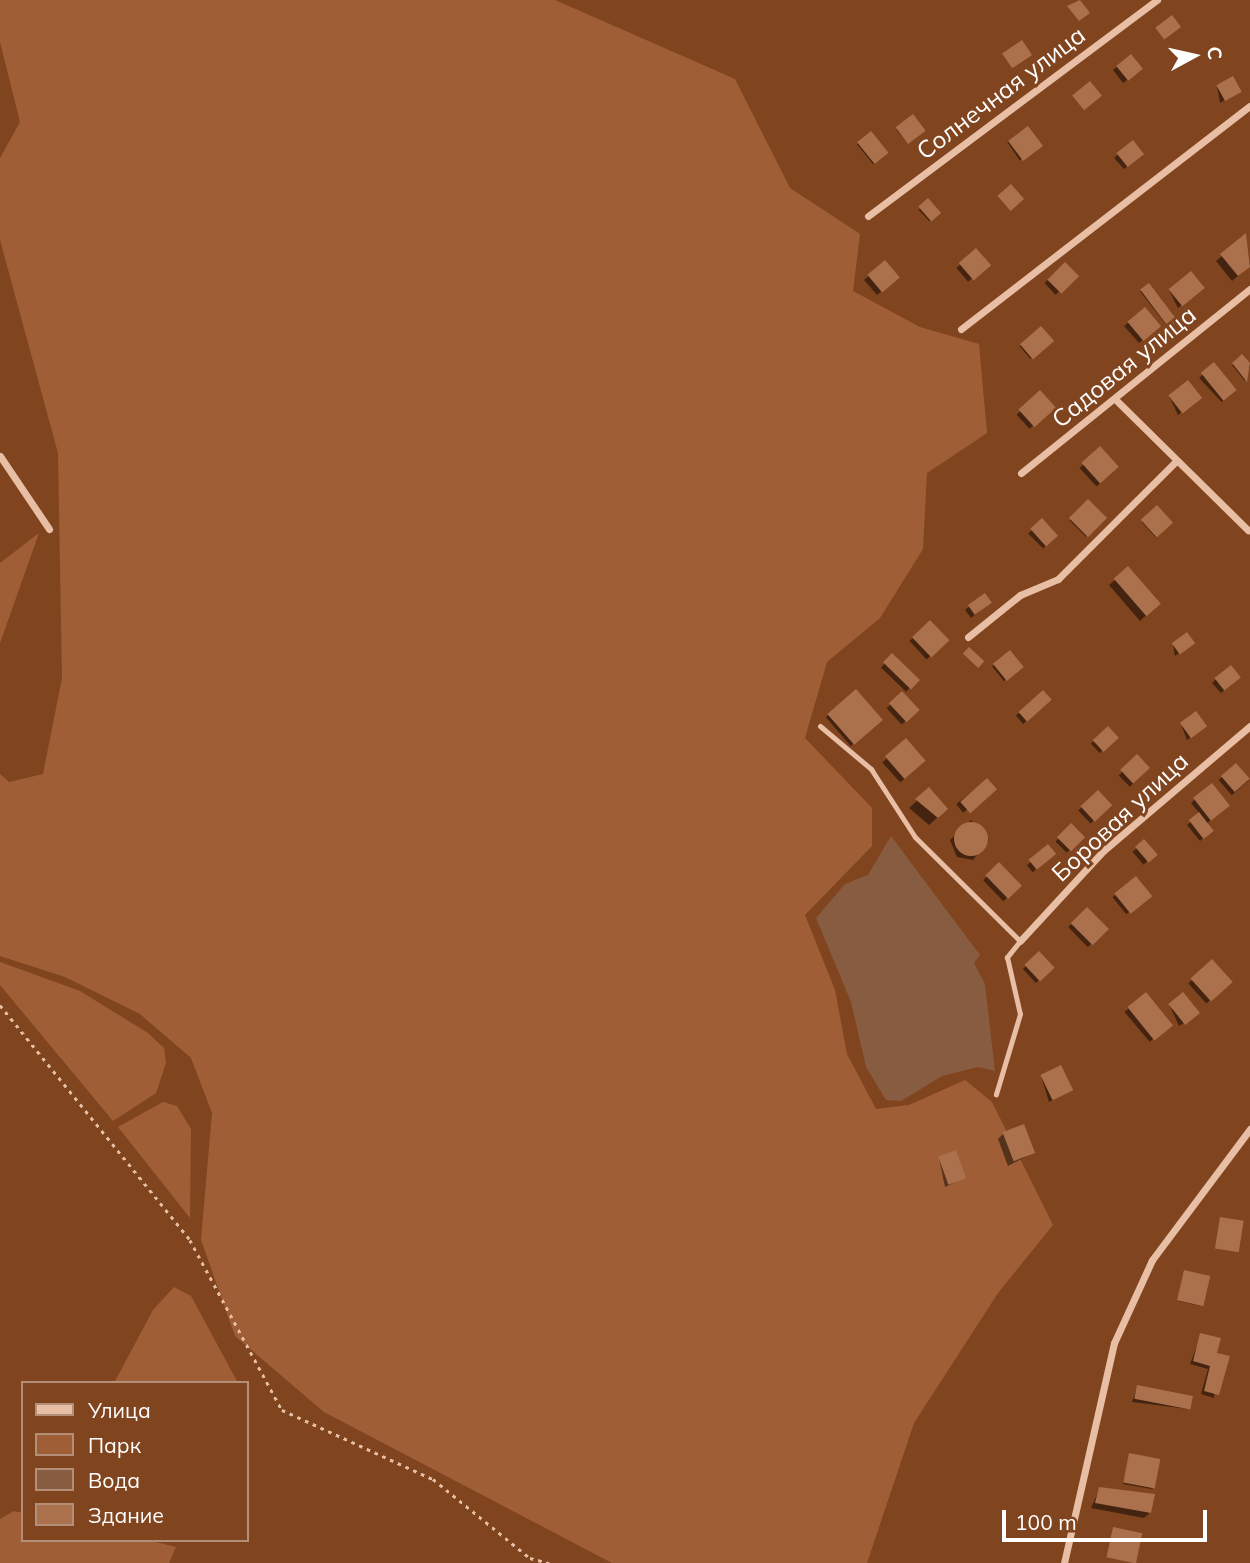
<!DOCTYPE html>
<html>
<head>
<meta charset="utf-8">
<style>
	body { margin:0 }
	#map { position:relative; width:1250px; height:1563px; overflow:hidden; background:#80451f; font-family:Mulish,sans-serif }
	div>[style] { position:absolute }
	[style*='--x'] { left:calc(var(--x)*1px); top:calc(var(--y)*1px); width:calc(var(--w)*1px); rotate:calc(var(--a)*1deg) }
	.green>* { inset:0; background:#a05e36 }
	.water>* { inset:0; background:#885c40 }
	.shadow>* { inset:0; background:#0007; transform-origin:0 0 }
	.building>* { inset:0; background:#ab704c; transform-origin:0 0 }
	.round { border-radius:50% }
	.path>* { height:2.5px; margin-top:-1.25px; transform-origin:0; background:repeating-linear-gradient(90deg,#e8bea4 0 3.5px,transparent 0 8.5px) }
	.service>* { height:5px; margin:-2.5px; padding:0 2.5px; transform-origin:2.5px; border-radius:2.5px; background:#e8bea4 }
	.minor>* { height:7px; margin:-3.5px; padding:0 3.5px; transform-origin:3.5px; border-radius:3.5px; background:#e8bea4 }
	span { translate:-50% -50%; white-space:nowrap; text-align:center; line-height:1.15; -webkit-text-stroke:6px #80451f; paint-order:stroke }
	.street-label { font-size:24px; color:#fff }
	.legend { position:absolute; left:21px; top:1381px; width:228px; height:161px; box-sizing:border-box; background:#80451f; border:2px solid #b38f79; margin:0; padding:9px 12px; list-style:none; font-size:21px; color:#fff }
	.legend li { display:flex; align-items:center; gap:14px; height:35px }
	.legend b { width:35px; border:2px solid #b38f79 }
	.north { position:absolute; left:1159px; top:21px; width:70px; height:70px; -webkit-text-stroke:5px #80451f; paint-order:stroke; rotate:82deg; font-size:19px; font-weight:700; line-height:28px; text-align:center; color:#fff }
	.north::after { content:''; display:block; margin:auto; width:24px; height:32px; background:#fff; clip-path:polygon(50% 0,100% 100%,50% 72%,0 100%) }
	.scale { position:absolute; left:1002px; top:1510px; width:205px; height:32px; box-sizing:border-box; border:4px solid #fff; border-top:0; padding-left:9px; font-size:21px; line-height:24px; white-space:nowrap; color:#fff; -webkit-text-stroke:5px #80451f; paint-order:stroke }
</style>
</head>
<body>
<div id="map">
	<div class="green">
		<i style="clip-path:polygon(0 0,555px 0,735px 79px,790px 188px,860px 234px,853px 291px,920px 327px,979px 344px,987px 433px,927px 473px,923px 549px,880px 618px,827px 662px,805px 738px,872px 808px,872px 846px,805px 915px,835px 990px,847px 1054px,876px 1109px,909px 1105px,965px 1080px,992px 1102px,1053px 1225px,998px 1293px,914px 1423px,867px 1563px,612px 1563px,324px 1412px,235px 1336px,201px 1240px,212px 1113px,191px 1058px,140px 1014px,65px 977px,0 956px,0 774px,9px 782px,43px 774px,62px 678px,58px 453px,0 240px,0 158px,20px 122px,0 42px)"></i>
		<i style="clip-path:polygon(39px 533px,0 643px,0 563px)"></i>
		<i style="clip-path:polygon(0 962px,80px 991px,148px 1033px,164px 1048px,166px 1063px,156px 1093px,113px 1121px,0 985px)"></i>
		<i style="clip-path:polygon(163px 1102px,177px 1106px,191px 1129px,190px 1218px,118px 1127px)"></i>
		<i style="clip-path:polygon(174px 1287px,191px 1296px,238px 1383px,114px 1383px,153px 1310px)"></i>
		<i style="clip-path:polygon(14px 1511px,23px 1513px,23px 1540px,147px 1540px,176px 1547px,169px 1563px,0 1563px,0 1519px)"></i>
	</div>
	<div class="water">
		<i style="clip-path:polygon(891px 836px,980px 955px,974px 963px,985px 984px,995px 1071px,978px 1067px,942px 1076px,901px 1101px,886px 1100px,866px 1067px,851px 1002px,816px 918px,845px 884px,868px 875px)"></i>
	</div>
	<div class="shadow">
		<i style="clip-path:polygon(1131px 56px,1137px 73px,1123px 83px,1113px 70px)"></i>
		<i style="clip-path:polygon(1217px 86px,1239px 92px,1220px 103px)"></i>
		<i style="left:912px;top:116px;width:18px;height:21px;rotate:49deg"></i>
		<i style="left:1028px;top:128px;width:22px;height:25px;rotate:56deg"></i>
		<i style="left:871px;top:133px;width:26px;height:18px;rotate:51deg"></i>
		<i style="clip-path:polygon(1133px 142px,1139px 157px,1124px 169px,1114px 158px)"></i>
		<i style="left:928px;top:201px;width:16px;height:13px;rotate:47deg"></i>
		<i style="clip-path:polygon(1246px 236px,1250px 266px,1232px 281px,1216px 261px)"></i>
		<i style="left:976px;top:251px;width:18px;height:26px;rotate:49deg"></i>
		<i style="clip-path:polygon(885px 262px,894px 281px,877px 295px,864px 280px)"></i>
		<i style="left:1065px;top:264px;width:16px;height:28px;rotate:47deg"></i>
		<i style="left:1149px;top:285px;width:44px;height:11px;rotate:52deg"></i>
		<i style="clip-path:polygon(1169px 290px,1199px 292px,1178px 308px)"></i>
		<i style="clip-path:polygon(1145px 309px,1155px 329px,1139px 343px,1124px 326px)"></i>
		<i style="left:1041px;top:328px;width:17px;height:28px;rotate:50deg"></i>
		<i style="clip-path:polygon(1242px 356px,1250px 366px,1245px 381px,1232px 365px)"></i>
		<i style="left:1213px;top:365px;width:33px;height:19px;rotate:47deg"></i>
		<i style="left:1040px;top:393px;width:19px;height:32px;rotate:47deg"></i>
		<i style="clip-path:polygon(1169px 396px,1196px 401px,1178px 415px)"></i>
		<i style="left:1100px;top:449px;width:25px;height:28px;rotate:47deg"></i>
		<i style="left:1088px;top:502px;width:23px;height:26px;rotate:45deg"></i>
		<i style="left:1157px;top:508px;width:21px;height:21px;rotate:47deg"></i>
		<i style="left:1041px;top:521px;width:21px;height:18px;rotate:45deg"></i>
		<i style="clip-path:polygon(1115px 580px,1153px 609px,1140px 621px,1109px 585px)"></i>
		<i style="clip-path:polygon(984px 595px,986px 606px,971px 618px,965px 610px)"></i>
		<i style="left:930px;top:622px;width:25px;height:28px;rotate:47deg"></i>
		<i style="clip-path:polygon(1173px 645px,1189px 646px,1175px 656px)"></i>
		<i style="left:1010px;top:652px;width:19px;height:23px;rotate:51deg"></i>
		<i style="left:892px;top:656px;width:35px;height:16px;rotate:44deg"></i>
		<i style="clip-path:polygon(1239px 678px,1221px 693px,1212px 683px,1215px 680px)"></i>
		<i style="left:856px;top:691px;width:38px;height:40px;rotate:49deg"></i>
		<i style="left:1043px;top:692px;width:11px;height:36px;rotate:49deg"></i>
		<i style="left:902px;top:694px;width:22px;height:21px;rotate:47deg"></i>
		<i style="clip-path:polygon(1181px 724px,1202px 729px,1187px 740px)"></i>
		<i style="left:1108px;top:728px;width:13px;height:23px;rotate:48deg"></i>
		<i style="left:906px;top:741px;width:27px;height:32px;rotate:48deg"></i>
		<i style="left:1137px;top:757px;width:16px;height:26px;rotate:45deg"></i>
		<i style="left:1236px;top:765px;width:20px;height:23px;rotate:49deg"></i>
		<i style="left:987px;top:780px;width:11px;height:39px;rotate:52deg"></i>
		<i style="clip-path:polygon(1211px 785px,1225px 809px,1206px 824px,1212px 830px,1200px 841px,1187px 825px,1200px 814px,1191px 803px)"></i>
		<i style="clip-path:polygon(929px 790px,938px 817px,929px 825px,909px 808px)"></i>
		<i style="left:1098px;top:792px;width:18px;height:27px;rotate:47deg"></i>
		<i style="clip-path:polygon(971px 820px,989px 840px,973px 860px,957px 857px,950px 840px)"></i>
		<i style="left:1071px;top:826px;width:16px;height:22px;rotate:45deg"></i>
		<i style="left:1144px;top:842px;width:17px;height:15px;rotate:50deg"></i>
		<i style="left:1048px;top:847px;width:9px;height:28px;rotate:49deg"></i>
		<i style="left:999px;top:865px;width:29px;height:22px;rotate:46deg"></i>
		<i style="left:1135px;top:879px;width:22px;height:29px;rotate:51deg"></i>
		<i style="left:1087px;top:909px;width:28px;height:26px;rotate:46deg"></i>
		<i style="left:1039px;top:954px;width:19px;height:22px;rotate:47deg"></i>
		<i style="left:1212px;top:962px;width:27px;height:32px;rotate:48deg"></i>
		<i style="left:1146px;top:994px;width:39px;height:28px;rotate:50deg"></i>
		<i style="clip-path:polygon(1169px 1004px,1195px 1016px,1179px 1026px)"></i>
		<i style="clip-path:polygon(1041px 1076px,1071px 1090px,1049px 1102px)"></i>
		<i style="clip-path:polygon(1003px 1134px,1033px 1153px,1008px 1166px,998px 1139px)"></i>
		<i style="clip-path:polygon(939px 1158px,964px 1178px,945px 1187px)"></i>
		<i style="clip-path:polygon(1183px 1274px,1202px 1304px,1201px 1306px,1178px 1301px)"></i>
		<i style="clip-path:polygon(1201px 1335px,1215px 1354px,1214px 1398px,1201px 1394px,1208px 1369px,1190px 1364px)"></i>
		<i style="clip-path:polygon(1138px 1386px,1188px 1409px,1132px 1402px)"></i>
		<i style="clip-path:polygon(1130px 1455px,1153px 1488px,1152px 1489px,1123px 1484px)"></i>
		<i style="clip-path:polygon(1100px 1488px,1150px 1513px,1144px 1518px,1091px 1508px)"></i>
	</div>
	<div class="building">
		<i style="clip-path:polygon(1080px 0,1090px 13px,1079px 21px,1067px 6px)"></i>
		<i style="left:1172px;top:15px;width:15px;height:21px;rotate:53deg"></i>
		<i style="left:1022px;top:40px;width:18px;height:24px;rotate:56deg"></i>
		<i style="left:1131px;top:54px;width:19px;height:19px;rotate:51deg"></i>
		<i style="left:1233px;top:76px;width:18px;height:19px;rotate:61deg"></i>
		<i style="left:1090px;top:81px;width:19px;height:23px;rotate:51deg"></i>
		<i style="left:913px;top:114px;width:21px;height:22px;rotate:53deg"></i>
		<i style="left:1028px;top:126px;width:25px;height:25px;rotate:53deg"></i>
		<i style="left:871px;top:131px;width:28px;height:18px;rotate:51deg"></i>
		<i style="left:1133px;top:140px;width:18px;height:21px;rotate:52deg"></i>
		<i style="left:1011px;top:184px;width:20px;height:18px;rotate:49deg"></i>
		<i style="left:928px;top:198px;width:20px;height:13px;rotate:49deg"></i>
		<i style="clip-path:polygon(1246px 233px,1250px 267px,1238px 276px,1220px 254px)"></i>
		<i style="left:976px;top:248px;width:23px;height:23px;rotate:49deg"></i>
		<i style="left:885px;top:260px;width:23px;height:23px;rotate:50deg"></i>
		<i style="left:1065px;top:262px;width:20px;height:25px;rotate:45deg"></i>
		<i style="left:1191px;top:271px;width:22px;height:29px;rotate:51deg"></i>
		<i style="left:1149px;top:283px;width:48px;height:11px;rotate:53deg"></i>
		<i style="left:1145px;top:307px;width:25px;height:23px;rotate:50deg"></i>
		<i style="left:1041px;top:326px;width:20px;height:28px;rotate:49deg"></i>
		<i style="clip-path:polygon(1242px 354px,1250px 363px,1247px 382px,1232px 363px)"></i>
		<i style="left:1214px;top:362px;width:36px;height:17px;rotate:51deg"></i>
		<i style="left:1188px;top:380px;width:23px;height:25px;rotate:52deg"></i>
		<i style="left:1040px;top:390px;width:24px;height:29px;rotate:48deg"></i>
		<i style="left:1100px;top:446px;width:28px;height:25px;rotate:48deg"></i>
		<i style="left:1088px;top:499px;width:27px;height:27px;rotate:45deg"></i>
		<i style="left:1157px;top:505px;width:24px;height:22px;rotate:48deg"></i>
		<i style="left:1042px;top:518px;width:24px;height:16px;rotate:48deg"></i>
		<i style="left:1128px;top:566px;width:50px;height:19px;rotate:49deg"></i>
		<i style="left:985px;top:593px;width:12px;height:21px;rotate:55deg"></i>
		<i style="left:930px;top:620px;width:28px;height:25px;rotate:46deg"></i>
		<i style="left:1187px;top:632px;width:14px;height:19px;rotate:54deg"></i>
		<i style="left:969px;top:647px;width:21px;height:9px;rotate:43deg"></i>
		<i style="left:1010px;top:650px;width:22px;height:22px;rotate:51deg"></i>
		<i style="left:892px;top:653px;width:39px;height:13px;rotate:44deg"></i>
		<i style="left:1231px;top:665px;width:16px;height:21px;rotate:52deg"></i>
		<i style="left:856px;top:689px;width:41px;height:38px;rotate:49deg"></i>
		<i style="left:1043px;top:690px;width:13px;height:33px;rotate:48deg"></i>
		<i style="left:902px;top:691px;width:26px;height:18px;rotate:47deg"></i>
		<i style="left:1196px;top:711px;width:19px;height:20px;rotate:54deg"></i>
		<i style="left:1108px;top:726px;width:16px;height:21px;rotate:47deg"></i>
		<i style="left:906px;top:738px;width:30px;height:28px;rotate:49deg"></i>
		<i style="left:1137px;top:754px;width:19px;height:23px;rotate:47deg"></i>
		<i style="left:1236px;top:763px;width:21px;height:20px;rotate:49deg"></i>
		<i style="left:987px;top:778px;width:15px;height:36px;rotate:48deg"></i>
		<i style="left:1212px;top:783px;width:29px;height:24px;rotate:52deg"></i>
		<i style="clip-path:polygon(929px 787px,948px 809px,938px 818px,915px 799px)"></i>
		<i style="left:1098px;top:790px;width:21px;height:24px;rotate:47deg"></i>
		<i style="left:1199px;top:812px;width:24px;height:13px;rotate:52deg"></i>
		<i class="round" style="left:954px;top:822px;width:34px;height:34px"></i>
		<i style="left:1071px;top:823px;width:20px;height:20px;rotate:45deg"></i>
		<i style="left:1144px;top:839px;width:21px;height:12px;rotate:49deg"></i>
		<i style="left:1048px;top:844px;width:13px;height:25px;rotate:51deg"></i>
		<i style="left:999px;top:862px;width:33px;height:19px;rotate:46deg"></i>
		<i style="left:1136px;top:876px;width:26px;height:28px;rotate:51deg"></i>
		<i style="left:1087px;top:907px;width:31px;height:23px;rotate:45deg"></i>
		<i style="left:1039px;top:951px;width:23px;height:20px;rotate:47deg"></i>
		<i style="left:1212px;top:959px;width:31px;height:29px;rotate:48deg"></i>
		<i style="left:1146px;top:992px;width:43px;height:24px;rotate:51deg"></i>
		<i style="left:1183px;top:992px;width:27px;height:19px;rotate:51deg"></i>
		<i style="left:1061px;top:1065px;width:28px;height:23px;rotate:64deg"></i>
		<i style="left:1024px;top:1124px;width:31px;height:23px;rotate:69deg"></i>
		<i style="left:956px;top:1150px;width:30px;height:19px;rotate:70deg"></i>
		<i style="left:1220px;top:1217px;width:24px;height:32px;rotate:9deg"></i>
		<i style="left:1184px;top:1270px;width:27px;height:31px;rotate:13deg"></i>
		<i style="clip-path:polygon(1200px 1333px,1221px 1338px,1217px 1353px,1230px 1356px,1219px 1395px,1204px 1391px,1210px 1366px,1193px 1361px)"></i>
		<i style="left:1137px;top:1385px;width:57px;height:14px;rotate:11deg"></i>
		<i style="left:1129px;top:1453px;width:32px;height:30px;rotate:11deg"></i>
		<i style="clip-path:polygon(1099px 1487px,1155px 1494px,1151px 1513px,1095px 1503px)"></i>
		<i style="left:1113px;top:1527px;width:30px;height:31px;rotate:12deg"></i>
	</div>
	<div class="path">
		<i style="--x:0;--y:1005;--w:302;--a:51"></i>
		<i style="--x:190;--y:1240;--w:193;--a:61.6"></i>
		<i style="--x:282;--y:1410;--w:166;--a:24.6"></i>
		<i style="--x:433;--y:1479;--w:125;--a:39.2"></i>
		<i style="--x:530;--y:1558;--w:20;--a:15"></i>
	</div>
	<div class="service">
		<i style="--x:820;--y:726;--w:67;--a:40.1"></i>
		<i style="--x:871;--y:769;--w:81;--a:57.1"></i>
		<i style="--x:915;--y:837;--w:148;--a:44.7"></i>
		<i style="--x:1020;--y:941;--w:21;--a:129"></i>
		<i style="--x:1007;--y:957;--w:58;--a:77.2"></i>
		<i style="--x:1020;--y:1014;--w:84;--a:106.7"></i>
	</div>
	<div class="minor">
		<i style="--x:868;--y:216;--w:361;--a:-36.8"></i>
		<i style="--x:961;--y:329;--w:365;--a:-37.7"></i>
		<i style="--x:1115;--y:399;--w:187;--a:44.6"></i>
		<i style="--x:0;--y:456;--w:88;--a:56.1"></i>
		<i style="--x:1021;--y:473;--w:294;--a:-38.8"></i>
		<i style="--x:968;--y:637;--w:67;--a:-38.9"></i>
		<i style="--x:1020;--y:595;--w:41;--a:-22.8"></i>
		<i style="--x:1058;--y:579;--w:167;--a:-45"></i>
		<i style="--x:1020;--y:941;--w:122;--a:-47.3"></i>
		<i style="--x:1103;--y:851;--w:193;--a:-40.4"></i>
		<i style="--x:1064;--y:1563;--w:226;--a:-77.2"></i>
		<i style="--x:1114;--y:1343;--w:91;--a:-65.4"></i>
		<i style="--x:1152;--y:1260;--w:164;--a:-53.2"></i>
	</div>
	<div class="street-label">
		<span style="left:1001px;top:93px;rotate:-37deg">Солнечная улица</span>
		<span style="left:1124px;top:367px;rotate:-39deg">Садовая улица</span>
		<span style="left:1120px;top:817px;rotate:-43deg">Боровая улица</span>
	</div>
	<ul class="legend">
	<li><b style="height:9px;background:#e8bea4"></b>Улица</li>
	<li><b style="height:19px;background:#a05e36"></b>Парк</li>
	<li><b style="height:19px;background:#885c40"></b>Вода</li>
	<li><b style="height:19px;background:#ab704c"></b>Здание</li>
	</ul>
	<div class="north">С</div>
	<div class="scale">100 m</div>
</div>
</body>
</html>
